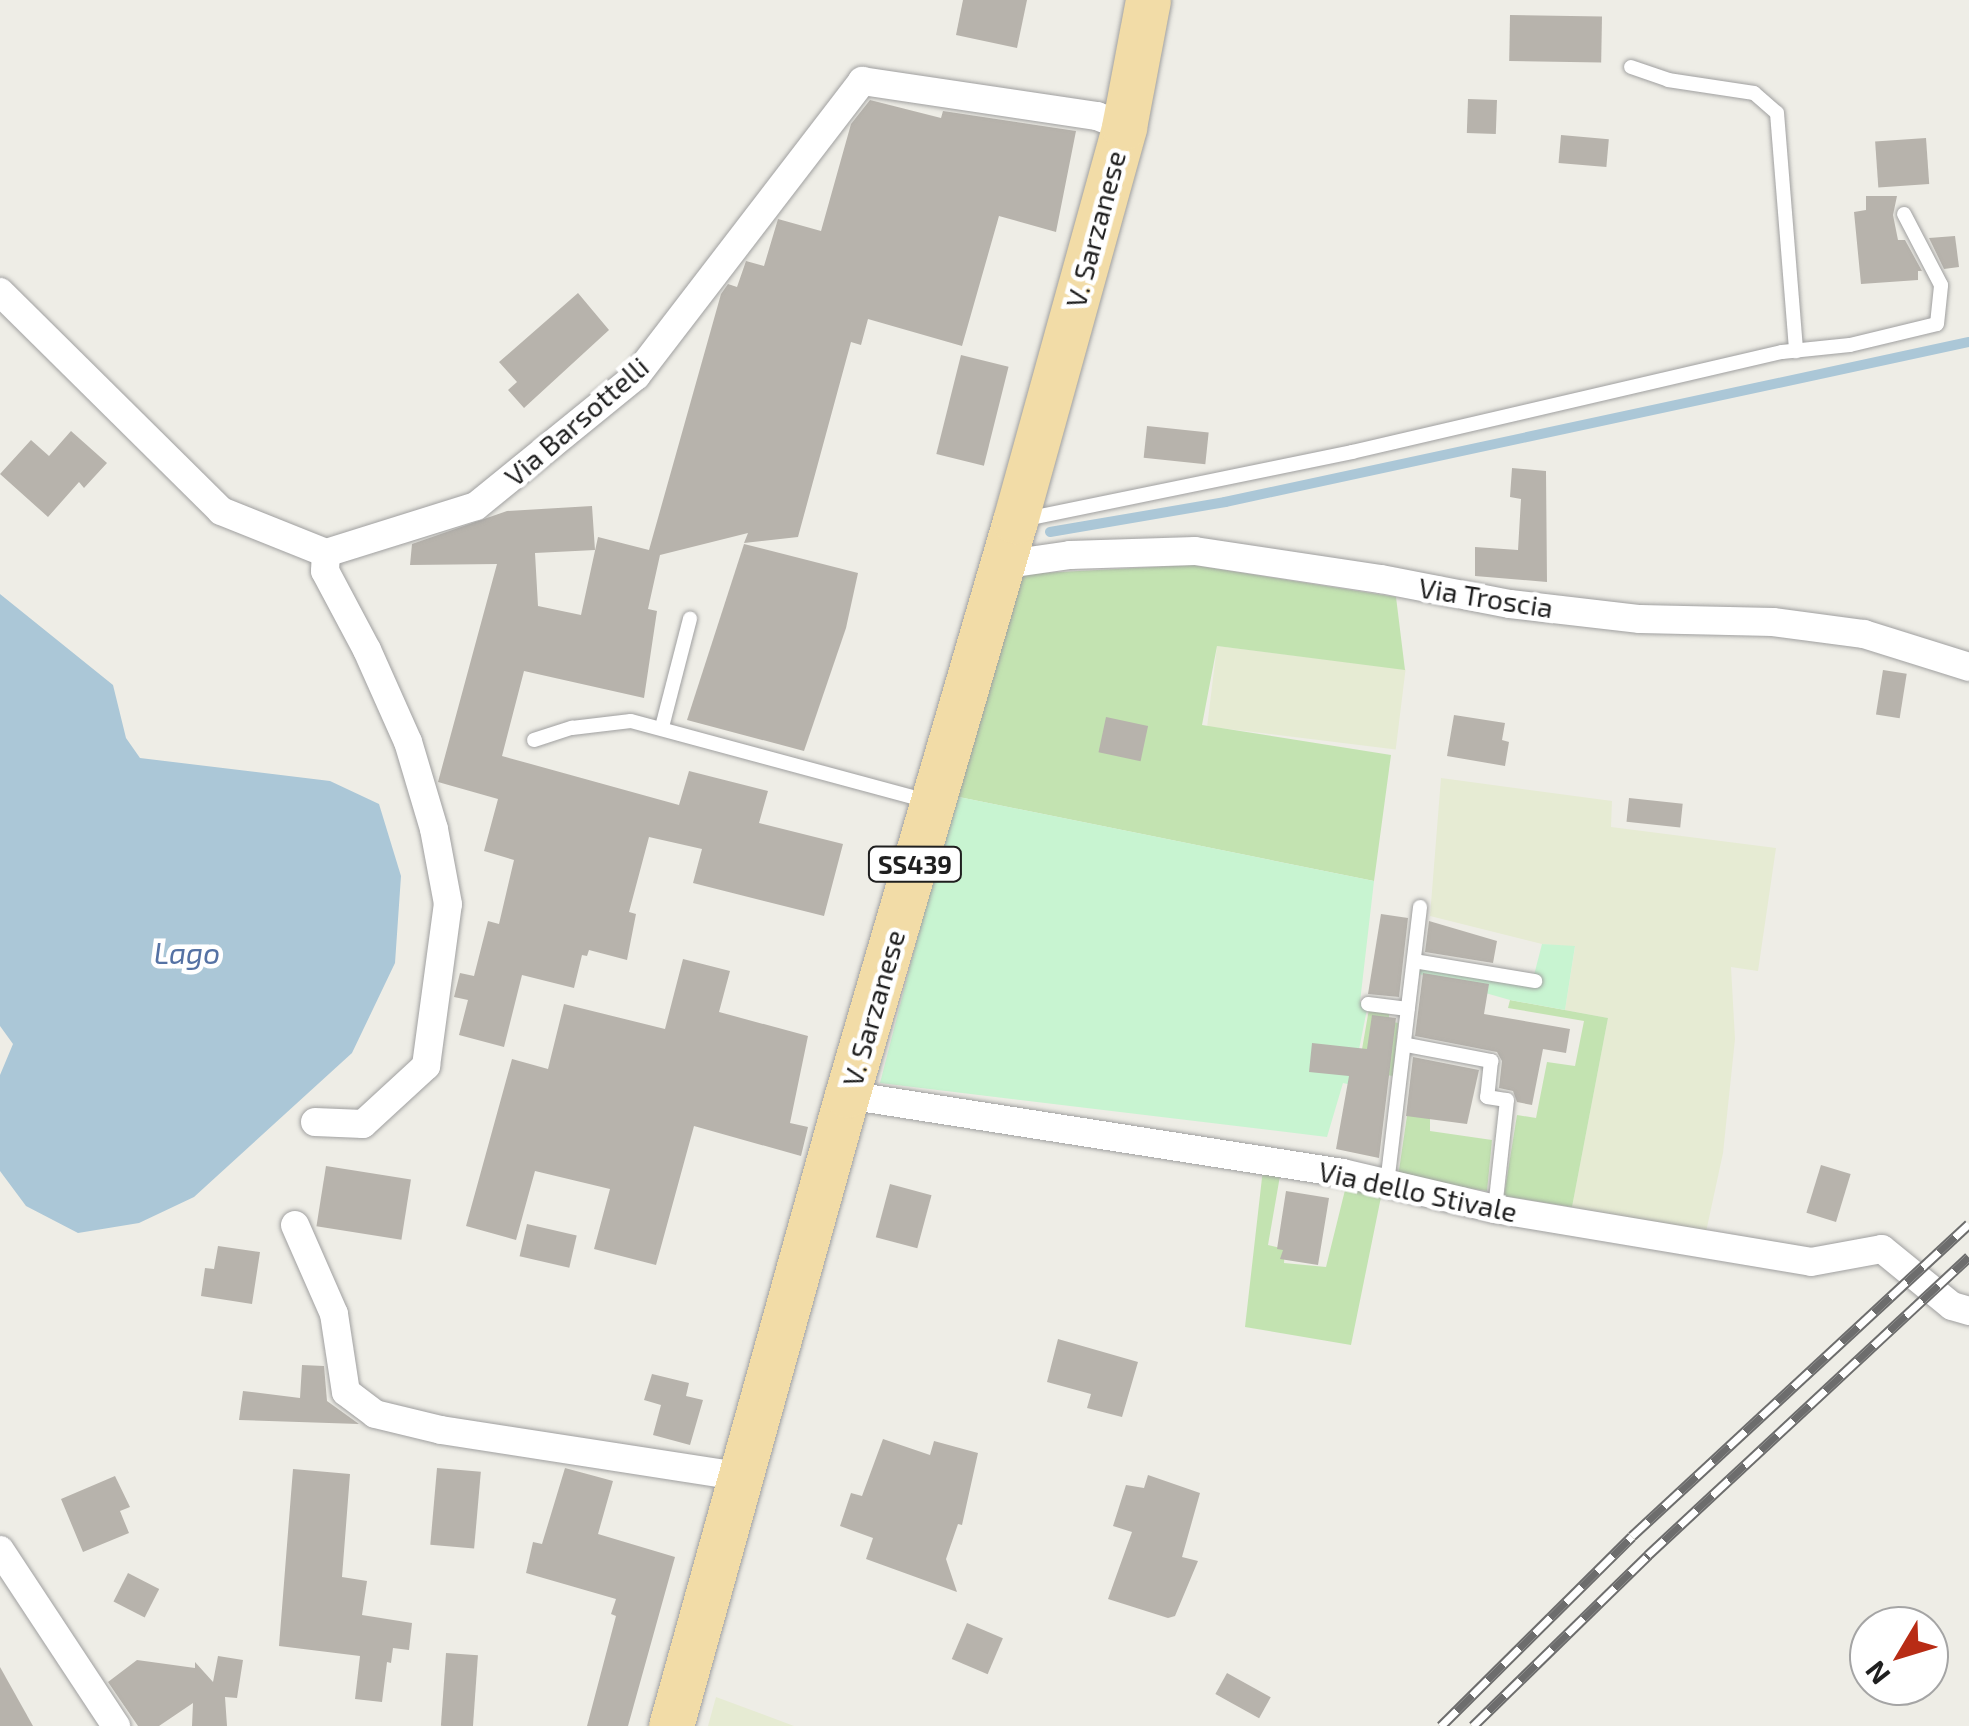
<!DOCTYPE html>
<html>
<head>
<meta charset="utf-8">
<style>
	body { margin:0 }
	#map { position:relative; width:1969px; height:1726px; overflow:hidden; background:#eeede6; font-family:"Exo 2",sans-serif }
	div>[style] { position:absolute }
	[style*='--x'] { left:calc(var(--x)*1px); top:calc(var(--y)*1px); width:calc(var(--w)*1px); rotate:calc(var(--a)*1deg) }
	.farmland>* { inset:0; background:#e6ebd3; transform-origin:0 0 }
	.grass>* { inset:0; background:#c3e3b1 }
	.park>* { inset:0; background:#c8f4d1 }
	.water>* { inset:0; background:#abc7d7 }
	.stream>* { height:10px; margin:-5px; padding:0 5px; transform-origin:5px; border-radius:5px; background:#abc7d7 }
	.building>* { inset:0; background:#b7b3ac; transform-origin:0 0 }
	.roads { filter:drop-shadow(0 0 2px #a0a0a0) drop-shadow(0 0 2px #a0a0a0) }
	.service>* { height:14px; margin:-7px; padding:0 7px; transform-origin:7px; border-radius:7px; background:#fff }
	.minor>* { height:28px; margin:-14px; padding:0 14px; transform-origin:14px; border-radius:14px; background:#fff }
	.primary>* { height:45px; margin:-22.5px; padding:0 22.5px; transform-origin:22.5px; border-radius:22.5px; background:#f2dca7 }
	.rail>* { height:11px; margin-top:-5.5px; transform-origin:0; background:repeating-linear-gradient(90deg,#fff 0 22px,#6d6d6d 0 44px); box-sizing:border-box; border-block:2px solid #6d6d6d }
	span { translate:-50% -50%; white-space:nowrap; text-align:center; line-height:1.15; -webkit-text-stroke:9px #fff; paint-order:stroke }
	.shield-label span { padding:2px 8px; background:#fff; border:2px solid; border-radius:8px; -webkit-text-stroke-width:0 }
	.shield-label { font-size:25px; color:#1f1f1f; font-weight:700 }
	.street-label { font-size:28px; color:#1f1f1f }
	.water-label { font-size:30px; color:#5572a4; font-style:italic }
	.north { position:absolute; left:1849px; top:1606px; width:100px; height:100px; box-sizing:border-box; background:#fff; border:2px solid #a5a5a5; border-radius:50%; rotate:232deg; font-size:28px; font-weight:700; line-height:40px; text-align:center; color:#1f1f1f }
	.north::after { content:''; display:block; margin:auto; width:35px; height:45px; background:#b82c15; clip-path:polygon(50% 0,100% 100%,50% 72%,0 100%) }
</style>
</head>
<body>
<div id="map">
	<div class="farmland">
		<i style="left:1217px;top:646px;width:190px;height:81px;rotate:7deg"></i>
		<i style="clip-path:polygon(1441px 778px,1612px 801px,1611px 827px,1776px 848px,1758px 971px,1731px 967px,1735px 1039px,1723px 1153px,1706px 1232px,1572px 1207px,1608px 1018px,1565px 1010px,1575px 947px,1542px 944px,1430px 916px)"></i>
		<i style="clip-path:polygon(716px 1697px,794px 1726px,708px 1726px)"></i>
	</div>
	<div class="grass">
		<i style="clip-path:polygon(1192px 565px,1396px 597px,1405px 670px,1217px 646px,1202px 725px,1391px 755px,1374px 881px,954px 796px,1022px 574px)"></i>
		<i style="clip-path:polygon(1510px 1000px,1608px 1018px,1572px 1207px,1504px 1196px,1517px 1115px,1536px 1118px,1547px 1062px,1575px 1066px,1584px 1021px,1508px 1008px)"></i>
		<i style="clip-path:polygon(1370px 1003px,1389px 1008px,1389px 1021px,1398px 1023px,1393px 1076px,1373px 1073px,1356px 1084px)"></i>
		<i style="clip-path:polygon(1408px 1109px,1430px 1110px,1430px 1131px,1492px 1140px,1487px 1191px,1398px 1177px)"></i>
		<i style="clip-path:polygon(1263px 1169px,1281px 1170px,1268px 1245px,1285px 1249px,1284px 1263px,1326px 1267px,1346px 1186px,1381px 1197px,1351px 1345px,1245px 1327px)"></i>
	</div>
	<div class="park">
		<i style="clip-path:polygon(954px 796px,1374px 881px,1360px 1002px,1368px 1004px,1352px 1085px,1343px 1083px,1327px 1137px,880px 1083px)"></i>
		<i style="clip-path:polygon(1542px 944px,1575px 946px,1565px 1010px,1510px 1000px,1412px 972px,1415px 957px,1534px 975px)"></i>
	</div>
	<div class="water">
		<i style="clip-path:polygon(0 594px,113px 685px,126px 738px,140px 758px,330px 781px,379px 804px,401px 876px,395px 963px,352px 1053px,194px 1197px,139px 1223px,78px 1233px,26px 1206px,0 1171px,0 1075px,13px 1044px,0 1026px)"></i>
	</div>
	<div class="stream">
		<i style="--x:1050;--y:532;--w:178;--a:-9.7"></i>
		<i style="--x:1225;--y:502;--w:761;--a:-12.14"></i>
	</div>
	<div class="building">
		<i style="clip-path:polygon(963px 0,1027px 0,1017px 48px,956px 35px)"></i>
		<i style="left:1510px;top:15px;width:92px;height:46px;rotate:1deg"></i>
		<i style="left:1468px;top:99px;width:29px;height:34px;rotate:2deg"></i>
		<i style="clip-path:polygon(870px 100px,941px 118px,943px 111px,1076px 131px,1056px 232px,999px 216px,962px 346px,868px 319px,861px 345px,851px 342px,798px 537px,744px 543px,748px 533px,660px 555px,648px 609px,657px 611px,644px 698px,524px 671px,502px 756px,679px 805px,689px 771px,768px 791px,759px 823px,843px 844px,824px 916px,693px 883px,702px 849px,649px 837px,629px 912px,636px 914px,627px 960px,589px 950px,587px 956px,582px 955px,574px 988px,522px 975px,504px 1047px,459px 1035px,468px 1000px,454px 997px,460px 973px,474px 976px,488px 921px,499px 924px,514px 860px,484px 851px,498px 799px,438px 782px,497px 564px,410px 565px,412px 544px,507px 511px,592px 506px,595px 550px,535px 553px,538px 606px,581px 615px,598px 537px,649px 550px,721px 294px,728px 284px,737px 287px,746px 261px,764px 266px,778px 219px,821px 231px,851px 124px)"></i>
		<i style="left:1561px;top:135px;width:48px;height:28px;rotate:5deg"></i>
		<i style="left:1926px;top:138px;width:46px;height:51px;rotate:86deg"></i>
		<i style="clip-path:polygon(1866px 196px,1897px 196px,1893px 215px,1898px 240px,1905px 240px,1922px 271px,1918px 271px,1918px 280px,1861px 284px,1854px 212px,1866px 210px)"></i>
		<i style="clip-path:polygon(1955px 236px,1959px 267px,1944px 269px,1929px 238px)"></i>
		<i style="clip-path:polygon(578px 293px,609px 330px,524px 408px,508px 390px,517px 382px,499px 362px)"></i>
		<i style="left:961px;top:355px;width:49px;height:102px;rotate:14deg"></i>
		<i style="left:1147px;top:426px;width:62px;height:32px;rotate:6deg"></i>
		<i style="clip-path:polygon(71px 431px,107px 463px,84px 488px,79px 482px,48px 517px,0 474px,31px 440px,49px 456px)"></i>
		<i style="clip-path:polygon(1512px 468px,1546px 471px,1547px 582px,1475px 576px,1475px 547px,1518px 550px,1521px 499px,1510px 497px)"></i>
		<i style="clip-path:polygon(744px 544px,858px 573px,846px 628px,804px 751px,687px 720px)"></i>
		<i style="left:1883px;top:670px;width:24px;height:45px;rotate:9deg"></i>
		<i style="clip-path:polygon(1454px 715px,1505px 723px,1502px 740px,1509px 742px,1505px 766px,1447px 756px)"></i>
		<i style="left:1106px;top:717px;width:43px;height:36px;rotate:12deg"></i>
		<i style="left:1629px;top:798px;width:54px;height:24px;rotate:6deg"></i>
		<i style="clip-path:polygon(1381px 914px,1408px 918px,1399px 997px,1368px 994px)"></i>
		<i style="clip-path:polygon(1429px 921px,1497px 941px,1493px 963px,1425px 952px)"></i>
		<i style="clip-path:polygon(683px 959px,730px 971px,719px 1012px,808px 1036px,790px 1123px,808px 1127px,801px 1156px,694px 1126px,656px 1265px,594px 1249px,610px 1189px,535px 1171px,516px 1240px,466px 1226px,512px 1059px,548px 1069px,564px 1004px,665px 1029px)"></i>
		<i style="clip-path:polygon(1423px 973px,1489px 984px,1484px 1014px,1570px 1029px,1566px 1053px,1543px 1049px,1532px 1105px,1517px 1102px,1513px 1091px,1499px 1088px,1502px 1061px,1497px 1052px,1415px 1036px)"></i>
		<i style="clip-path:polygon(1372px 1015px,1396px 1018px,1379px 1158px,1336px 1149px,1349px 1076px,1309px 1072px,1312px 1043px,1367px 1049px)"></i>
		<i style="clip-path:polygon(1413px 1057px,1479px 1070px,1467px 1124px,1406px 1116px)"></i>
		<i style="left:1821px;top:1165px;width:31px;height:50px;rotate:17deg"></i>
		<i style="left:326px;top:1166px;width:86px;height:61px;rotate:9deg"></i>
		<i style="left:890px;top:1184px;width:43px;height:55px;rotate:15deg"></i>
		<i style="clip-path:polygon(1286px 1191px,1329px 1198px,1318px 1265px,1280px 1259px,1283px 1250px,1277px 1249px)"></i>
		<i style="left:527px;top:1224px;width:51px;height:33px;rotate:13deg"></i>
		<i style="clip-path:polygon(218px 1246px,260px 1252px,252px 1304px,201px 1296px,205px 1268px,214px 1269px)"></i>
		<i style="clip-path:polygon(1058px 1339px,1138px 1362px,1122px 1417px,1087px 1408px,1091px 1394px,1047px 1382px)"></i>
		<i style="clip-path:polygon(302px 1365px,324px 1366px,327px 1401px,359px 1424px,239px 1420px,243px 1391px,300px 1398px)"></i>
		<i style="clip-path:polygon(652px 1374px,689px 1383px,686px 1396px,703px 1400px,690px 1445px,653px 1435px,661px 1405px,644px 1400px)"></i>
		<i style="clip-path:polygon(883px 1439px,930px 1455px,934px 1441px,978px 1453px,962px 1525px,958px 1524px,946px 1559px,957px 1592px,866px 1559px,873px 1538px,840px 1526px,851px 1493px,862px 1496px)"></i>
		<i style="left:437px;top:1468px;width:44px;height:77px;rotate:5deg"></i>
		<i style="clip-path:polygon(565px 1468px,613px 1481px,598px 1534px,675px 1557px,628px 1726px,587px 1726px,616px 1616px,611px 1614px,616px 1599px,526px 1573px,533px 1542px,542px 1544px)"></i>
		<i style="clip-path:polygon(293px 1469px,350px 1474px,342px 1577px,367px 1581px,362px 1615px,412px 1623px,409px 1650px,393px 1648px,391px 1663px,387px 1662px,382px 1702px,355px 1699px,360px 1656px,279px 1646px)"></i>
		<i style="clip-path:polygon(1148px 1475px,1200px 1493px,1182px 1557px,1198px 1561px,1175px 1616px,1168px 1618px,1108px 1599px,1132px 1532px,1113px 1526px,1126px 1485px,1144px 1488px)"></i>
		<i style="clip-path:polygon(115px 1476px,130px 1507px,120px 1511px,129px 1533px,83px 1552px,61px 1499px)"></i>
		<i style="left:128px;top:1573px;width:35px;height:32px;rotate:27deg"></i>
		<i style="left:967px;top:1623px;width:39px;height:39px;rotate:23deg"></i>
		<i style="left:446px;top:1653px;width:32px;height:73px;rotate:4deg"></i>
		<i style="clip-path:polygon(218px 1656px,243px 1660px,237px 1698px,225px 1697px,227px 1726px,192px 1726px,193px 1703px,159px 1726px,138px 1726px,108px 1682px,137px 1660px,195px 1668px,195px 1662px,213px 1682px)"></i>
		<i style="clip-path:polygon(0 1667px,33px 1726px,0 1726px)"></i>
		<i style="left:1227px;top:1673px;width:50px;height:24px;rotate:29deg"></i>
	</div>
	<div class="roads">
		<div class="service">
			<i style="--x:1631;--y:67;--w:39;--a:19"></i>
			<i style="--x:1668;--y:80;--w:87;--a:8.6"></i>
			<i style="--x:1754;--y:93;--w:30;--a:41"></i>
			<i style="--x:1777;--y:113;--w:239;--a:85.4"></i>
			<i style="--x:1026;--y:519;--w:333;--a:-11.6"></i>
			<i style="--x:1352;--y:452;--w:441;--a:-13.1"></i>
			<i style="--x:1782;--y:352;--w:68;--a:-5.9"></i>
			<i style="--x:1850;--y:345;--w:89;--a:-13.6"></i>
			<i style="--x:1937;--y:324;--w:39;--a:-84"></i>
			<i style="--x:1941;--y:285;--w:80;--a:-117.5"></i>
			<i style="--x:662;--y:727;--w:112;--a:-75.5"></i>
			<i style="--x:534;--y:740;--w:40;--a:-18"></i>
			<i style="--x:572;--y:728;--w:59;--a:-6.8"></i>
			<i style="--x:631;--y:721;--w:307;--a:15.1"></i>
			<i style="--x:1414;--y:961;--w:123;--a:9.4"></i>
			<i style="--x:1368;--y:1004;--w:40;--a:7.1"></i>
			<i style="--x:1407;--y:1045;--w:86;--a:10.8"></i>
			<i style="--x:1491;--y:1061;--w:36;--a:96"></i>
			<i style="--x:1487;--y:1097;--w:20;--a:9"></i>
			<i style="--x:1507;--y:1100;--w:110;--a:96.3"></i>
			<i style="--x:1387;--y:1184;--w:279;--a:-83.2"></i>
		</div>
		<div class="minor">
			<i style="--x:0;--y:292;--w:311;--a:44.7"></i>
			<i style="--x:221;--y:511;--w:113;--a:21.8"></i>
			<i style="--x:326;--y:553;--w:157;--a:-17.4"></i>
			<i style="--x:476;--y:506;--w:206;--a:-39.1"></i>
			<i style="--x:636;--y:376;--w:372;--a:-52.5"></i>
			<i style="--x:862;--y:81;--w:238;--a:8.5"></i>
			<i style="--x:1097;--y:116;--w:29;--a:22"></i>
			<i style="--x:1001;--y:565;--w:70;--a:-8.2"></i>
			<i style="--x:1070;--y:555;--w:125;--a:-1.8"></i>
			<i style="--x:1195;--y:551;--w:188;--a:8.6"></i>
			<i style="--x:1381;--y:579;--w:131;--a:11"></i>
			<i style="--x:1510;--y:604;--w:131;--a:6.6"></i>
			<i style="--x:1640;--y:619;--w:133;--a:1.3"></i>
			<i style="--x:1773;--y:622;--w:92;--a:7.5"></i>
			<i style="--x:1864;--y:634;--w:110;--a:17.4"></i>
			<i style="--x:847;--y:1095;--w:502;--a:8.94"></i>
			<i style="--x:1343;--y:1173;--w:156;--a:13.3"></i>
			<i style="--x:1495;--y:1209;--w:320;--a:9.5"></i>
			<i style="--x:1811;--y:1262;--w:72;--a:-10.4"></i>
			<i style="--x:1882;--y:1249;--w:90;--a:39.2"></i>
			<i style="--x:1952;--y:1306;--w:18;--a:16"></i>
			<i style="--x:315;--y:1122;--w:48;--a:2.4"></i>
			<i style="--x:363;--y:1124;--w:86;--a:-42.6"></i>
			<i style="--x:426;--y:1066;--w:163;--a:-82.3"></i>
			<i style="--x:448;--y:904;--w:76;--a:-100.6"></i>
			<i style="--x:434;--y:829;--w:91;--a:-106.6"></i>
			<i style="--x:408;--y:742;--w:101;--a:-114"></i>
			<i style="--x:367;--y:650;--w:89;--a:-118"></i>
			<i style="--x:325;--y:571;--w:18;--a:-87"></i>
			<i style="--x:295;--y:1225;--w:97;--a:66.3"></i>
			<i style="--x:334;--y:1314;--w:79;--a:81.3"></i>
			<i style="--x:346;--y:1392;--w:36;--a:37"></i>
			<i style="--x:375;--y:1414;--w:68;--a:13.6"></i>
			<i style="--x:441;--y:1430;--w:306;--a:8.8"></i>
			<i style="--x:0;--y:1550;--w:211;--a:56.6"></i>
		</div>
		<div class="primary">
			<i style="--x:671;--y:1726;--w:655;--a:-74.42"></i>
			<i style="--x:847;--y:1095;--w:598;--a:-73.69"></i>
			<i style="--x:1015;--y:521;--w:409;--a:-74.5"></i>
			<i style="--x:1124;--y:127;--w:129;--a:-79.3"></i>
		</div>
	</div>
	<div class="rail">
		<i style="--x:1441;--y:1726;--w:269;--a:-44.8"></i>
		<i style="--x:1632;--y:1536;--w:459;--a:-42.8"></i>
		<i style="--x:1473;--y:1726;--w:245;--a:-44.3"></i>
		<i style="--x:1648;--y:1555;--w:438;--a:-42.9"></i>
	</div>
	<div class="shield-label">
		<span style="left:915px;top:864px">SS439</span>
	</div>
	<div class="street-label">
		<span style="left:1095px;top:229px;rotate:-75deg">V. Sarzanese</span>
		<span style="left:576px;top:421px;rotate:-41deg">Via Barsottelli</span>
		<span style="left:1486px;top:597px;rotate:9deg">Via Troscia</span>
		<span style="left:873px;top:1008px;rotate:-74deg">V. Sarzanese</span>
		<span style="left:1418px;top:1191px;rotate:12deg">Via dello Stivale</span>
	</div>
	<div class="water-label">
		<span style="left:187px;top:952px">Lago</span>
	</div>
	<div class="north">N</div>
</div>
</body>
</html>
